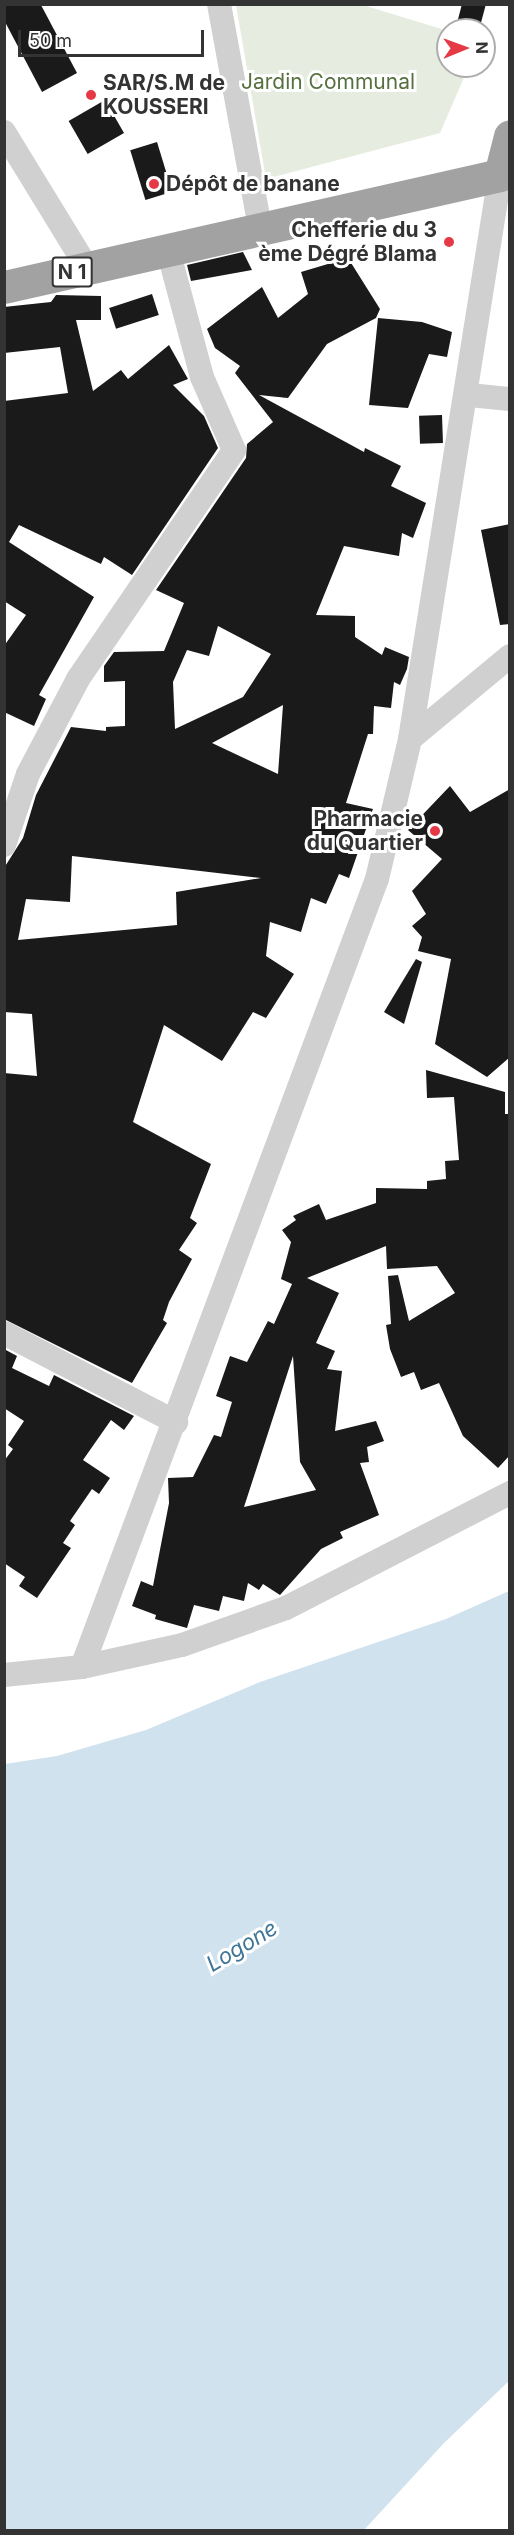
<!DOCTYPE html>
<html>
<head>
<meta charset="utf-8">
<style>
	body { margin:0 }
	#map { position:relative; width:514px; height:2535px; overflow:hidden; background:#fff; font-family:Inter,sans-serif }
	div>[style] { position:absolute }
	[style*='--x'] { left:calc(var(--x)*1px); top:calc(var(--y)*1px); width:calc(var(--w)*1px); rotate:calc(var(--a)*1deg) }
	.green>* { inset:0; background:#e6ecdf }
	.water>* { inset:0; background:#cfe2ee }
	.building>* { inset:0; background:#1a1a1a; transform-origin:0 0 }
	.minor>* { height:24px; margin:-12px; padding:0 12px; transform-origin:12px; border-radius:12px; background:#d0d0d0 }
	.trunk>* { height:33px; margin:-16.5px; padding:0 16.5px; transform-origin:16.5px; border-radius:16.5px; background:#a2a2a2 }
	.dots>* { width:16px; height:16px; translate:-50% -50%; box-sizing:border-box; border:3px solid #fff; border-radius:50% }
	span { translate:-50% -50%; white-space:nowrap; text-align:center; line-height:1.15; -webkit-text-stroke:6px #fff; paint-order:stroke }
	.shield-label span { padding:2px 4px; background:#fff; border:2px solid; border-radius:4px; -webkit-text-stroke-width:0 }
	.shield-label { font-size:20px; color:#333; font-weight:700 }
	.park-label { font-size:21px; color:#56703f }
	.poi-label { font-size:21px; color:#333; font-weight:700 }
	.left { translate:0 -50%; text-align:left }
	.right { translate:-100% -50%; text-align:right }
	.water-label { font-size:22px; color:#3f7597; font-style:italic }
	.frame { position:absolute; inset:0; border:6px solid #333; pointer-events:none }
	.north { position:absolute; left:436px; top:18px; width:60px; height:60px; box-sizing:border-box; background:#fff; border:2px solid #adadad; border-radius:50%; rotate:89deg; font-size:16px; font-weight:700; line-height:24px; text-align:center; color:#333 }
	.north::after { content:''; display:block; margin:auto; width:21px; height:27px; background:#e63946; clip-path:polygon(50% 0,100% 100%,50% 72%,0 100%) }
	.scale { position:absolute; left:18px; top:30px; width:186px; height:27px; box-sizing:border-box; border:3px solid #333; border-top:0; padding-left:8px; font-size:18px; line-height:21px; white-space:nowrap; color:#333; -webkit-text-stroke:4px #fff; paint-order:stroke }
</style>
</head>
<body>
<div id="map">
	<div class="green">
		<i style="clip-path:polygon(236px 5px,363px 5px,448px 31px,448px 66px,469px 66px,440px 133px,266px 179px)"></i>
	</div>
	<div class="water">
		<i style="clip-path:polygon(509px 1591px,509px 2381px,444px 2443px,364px 2530px,5px 2530px,5px 1764px,57px 1756px,146px 1730px,260px 1682px,446px 1619px)"></i>
	</div>
	<div class="building">
		<i style="clip-path:polygon(462px 4px,486px 4px,479px 30px,456px 27px)"></i>
		<i style="clip-path:polygon(4px 5px,41px 5px,77px 73px,42px 92px,4px 20px)"></i>
		<i style="left:105px;top:100px;width:38px;height:42px;rotate:60deg"></i>
		<i style="left:157px;top:142px;width:52px;height:28px;rotate:73deg"></i>
		<i style="clip-path:polygon(243px 252px,252px 270px,191px 281px,187px 265px)"></i>
		<i style="clip-path:polygon(evenodd,348px 258px,380px 309px,376px 318px,327px 344px,288px 398px,259px 395px,364px 452px,365px 448px,401px 466px,391px 486px,426px 503px,413px 538px,402px 533px,399px 556px,344px 546px,316px 615px,355px 616px,355px 637px,382px 655px,385px 647px,409px 657px,407px 669px,400px 685px,394px 682px,391px 708px,374px 706px,373px 734px,368px 734px,346px 803px,373px 809px,349px 878px,339px 874px,326px 904px,311px 898px,301px 932px,270px 922px,266px 956px,294px 974px,266px 1018px,253px 1012px,222px 1061px,164px 1025px,133px 1122px,211px 1164px,190px 1218px,197px 1223px,179px 1250px,192px 1259px,169px 1302px,163px 1320px,167px 1323px,132px 1383px,4px 1319px,4px 1073px,37px 1076px,32px 1014px,4px 1012px,4px 868px,23px 838px,36px 795px,71px 727px,106px 731px,106px 727px,125px 726px,125px 681px,104px 682px,104px 666px,114px 652px,164px 651px,184px 603px,156px 590px,246px 458px,247px 444px,273px 422px,235px 373px,240px 366px,215px 348px,207px 329px,262px 287px,278px 318px,308px 294px,301px 272px,348px 258px,218px 626px,271px 654px,243px 697px,175px 729px,173px 682px,187px 650px,209px 656px,218px 626px,348px 258px,283px 705px,278px 774px,212px 743px,283px 705px,348px 258px,72px 856px,261px 878px,176px 892px,177px 925px,18px 940px,26px 899px,70px 902px,72px 856px)"></i>
		<i style="left:152px;top:294px;width:22px;height:45px;rotate:72deg"></i>
		<i style="clip-path:polygon(56px 295px,101px 296px,101px 320px,76px 320px,93px 391px,121px 370px,128px 379px,169px 345px,188px 379px,173px 385px,204px 416px,218px 448px,132px 575px,104px 557px,101px 564px,19px 525px,9px 542px,94px 597px,39px 695px,46px 699px,34px 726px,4px 712px,4px 646px,26px 615px,4px 601px,4px 401px,68px 393px,60px 347px,4px 353px,4px 307px,51px 302px)"></i>
		<i style="clip-path:polygon(378px 318px,422px 322px,452px 332px,447px 357px,429px 354px,408px 408px,369px 405px)"></i>
		<i style="left:442px;top:415px;width:28px;height:23px;rotate:88deg"></i>
		<i style="clip-path:polygon(510px 524px,510px 624px,500px 625px,481px 530px)"></i>
		<i style="clip-path:polygon(450px 786px,470px 812px,510px 789px,510px 1057px,487px 1077px,435px 1044px,451px 959px,418px 951px,422px 937px,412px 926px,426px 914px,412px 891px,442px 859px,408px 830px)"></i>
		<i style="clip-path:polygon(416px 959px,422px 962px,404px 1024px,384px 1012px)"></i>
		<i style="clip-path:polygon(evenodd,426px 1070px,505px 1092px,505px 1114px,510px 1114px,510px 1455px,498px 1468px,463px 1436px,439px 1383px,421px 1390px,414px 1372px,401px 1377px,390px 1349px,386px 1325px,391px 1324px,388px 1276px,398px 1275px,409px 1321px,455px 1293px,437px 1266px,387px 1269px,386px 1246px,307px 1278px,339px 1293px,316px 1343px,335px 1351px,327px 1369px,342px 1371px,335px 1431px,376px 1421px,384px 1441px,367px 1447px,369px 1462px,360px 1463px,379px 1515px,340px 1532px,343px 1538px,321px 1549px,280px 1595px,263px 1584px,259px 1590px,248px 1583px,244px 1601px,223px 1596px,219px 1611px,194px 1605px,187px 1628px,155px 1619px,156px 1615px,132px 1606px,141px 1581px,153px 1586px,169px 1503px,168px 1478px,193px 1477px,214px 1435px,221px 1437px,232px 1402px,216px 1396px,230px 1356px,247px 1362px,268px 1321px,274px 1324px,292px 1284px,281px 1279px,291px 1242px,282px 1230px,296px 1220px,293px 1216px,319px 1204px,326px 1220px,376px 1203px,376px 1188px,427px 1189px,427px 1181px,446px 1179px,445px 1161px,459px 1160px,454px 1097px,427px 1098px,426px 1070px,293px 1356px,300px 1462px,316px 1490px,244px 1507px,293px 1356px)"></i>
		<i style="clip-path:polygon(4px 1349px,17px 1356px,12px 1368px,49px 1386px,54px 1375px,134px 1416px,124px 1430px,111px 1420px,83px 1460px,110px 1478px,99px 1494px,92px 1489px,70px 1521px,75px 1525px,63px 1543px,71px 1548px,37px 1598px,19px 1586px,25px 1577px,4px 1563px,4px 1461px,13px 1449px,8px 1445px,24px 1421px,4px 1408px)"></i>
	</div>
	<div class="minor">
		<i style="--x:219;--y:4;--w:228;--a:79.6"></i>
		<i style="--x:4;--y:132;--w:161;--a:58.5"></i>
		<i style="--x:469;--y:395;--w:41;--a:5.6"></i>
		<i style="--x:410;--y:739;--w:130;--a:-39.7"></i>
		<i style="--x:4;--y:845;--w:75;--a:-71.3"></i>
		<i style="--x:28;--y:774;--w:107;--a:-62.2"></i>
		<i style="--x:78;--y:679;--w:277;--a:-55.7"></i>
		<i style="--x:234;--y:450;--w:80;--a:-113.7"></i>
		<i style="--x:202;--y:377;--w:131;--a:-105"></i>
		<i style="--x:4;--y:1333;--w:194;--a:27.4"></i>
		<i style="--x:82;--y:1667;--w:841;--a:-69.48"></i>
		<i style="--x:377;--y:879;--w:144;--a:-76.7"></i>
		<i style="--x:410;--y:739;--w:571;--a:-80.93"></i>
		<i style="--x:500;--y:175;--w:10;--a:11"></i>
		<i style="--x:4;--y:1675;--w:78;--a:-5.9"></i>
		<i style="--x:82;--y:1667;--w:102;--a:-12.4"></i>
		<i style="--x:182;--y:1645;--w:110;--a:-19.6"></i>
		<i style="--x:286;--y:1608;--w:252;--a:-27.2"></i>
	</div>
	<div class="trunk">
		<i style="--x:4;--y:287;--w:508;--a:-12.72"></i>
		<i style="--x:500;--y:175;--w:40;--a:-75.6"></i>
	</div>
	<div class="dots">
		<i style="left:91px;top:95px;background:#e63946"></i>
		<i style="left:154px;top:184px;background:#e63946"></i>
		<i style="left:449px;top:242px;background:#e63946"></i>
		<i style="left:435px;top:831px;background:#e63946"></i>
	</div>
	<div class="shield-label">
		<span style="left:72px;top:272px">N 1</span>
	</div>
	<div class="park-label">
		<span style="left:328px;top:82px">Jardin Communal</span>
	</div>
	<div class="poi-label">
		<span class="left" style="left:103px;top:95px">SAR/S.M de<br>KOUSSERI</span>
		<span class="left" style="left:166px;top:184px">Dépôt de banane</span>
		<span class="right" style="left:437px;top:242px">Chefferie du 3<br>ème Dégré Blama</span>
		<span class="right" style="left:423px;top:831px">Pharmacie<br>du Quartier</span>
	</div>
	<div class="water-label">
		<span style="left:242px;top:1946px;rotate:-31deg">Logone</span>
	</div>
	<div class="frame"></div>
	<div class="north">N</div>
	<div class="scale">50 m</div>
</div>
</body>
</html>
